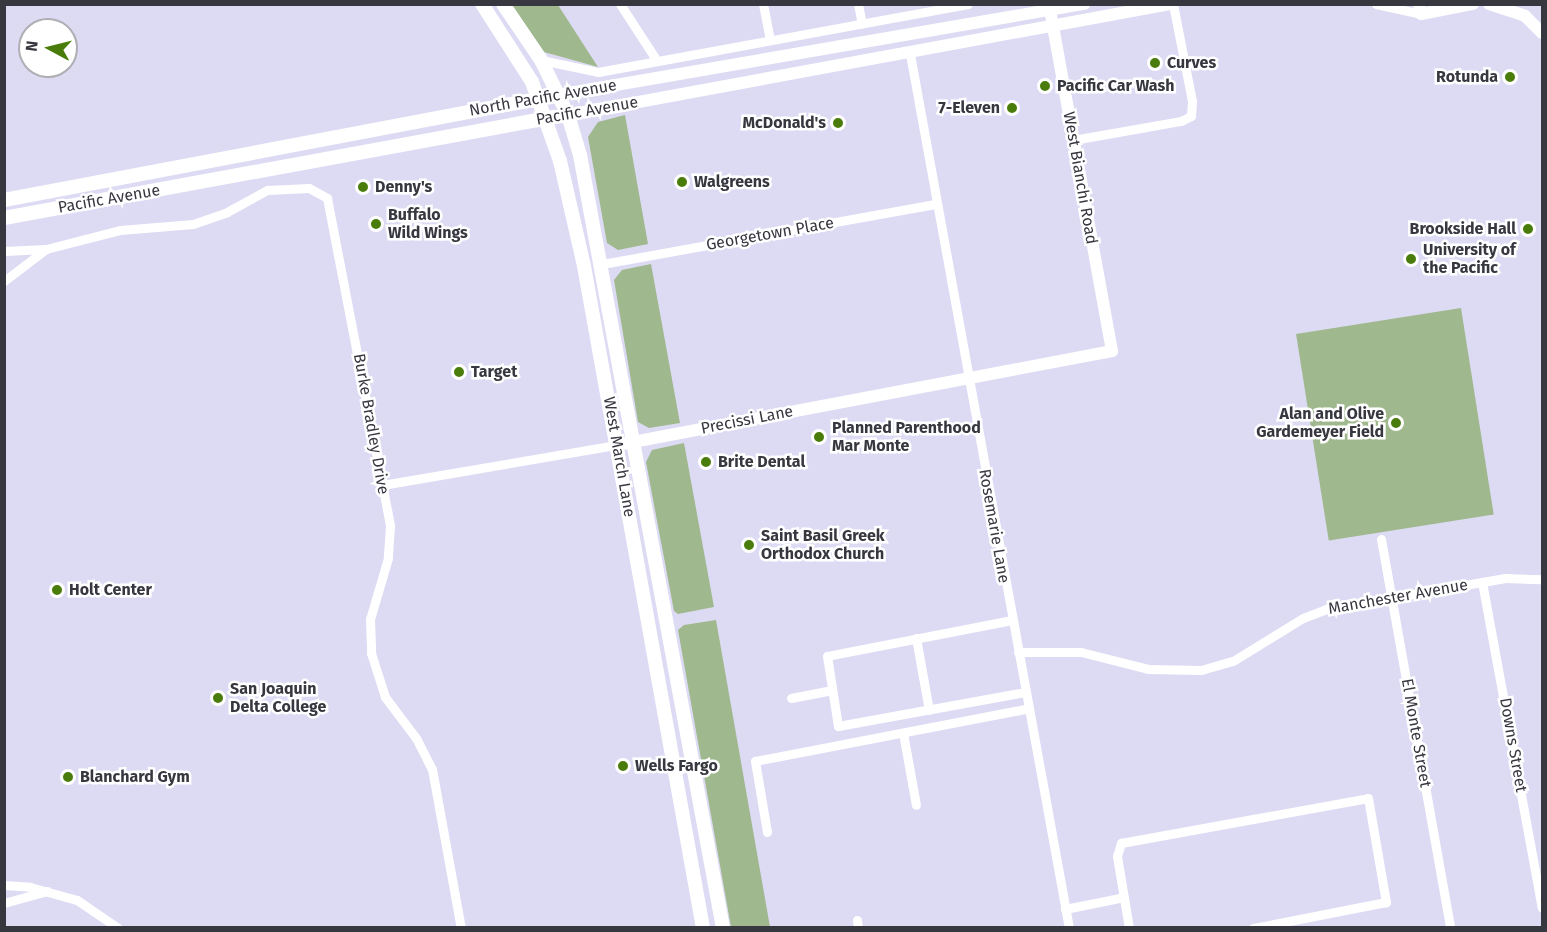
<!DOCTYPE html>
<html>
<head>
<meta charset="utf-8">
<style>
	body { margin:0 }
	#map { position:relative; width:1547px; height:932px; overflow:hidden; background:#dddbf3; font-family:"Fira Sans",sans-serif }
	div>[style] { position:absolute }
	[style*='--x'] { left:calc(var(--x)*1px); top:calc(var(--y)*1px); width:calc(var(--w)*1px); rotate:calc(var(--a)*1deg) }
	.green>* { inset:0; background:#9fb88d; transform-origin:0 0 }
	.street>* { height:9px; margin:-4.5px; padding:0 4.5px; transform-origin:4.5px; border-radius:4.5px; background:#fff }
	.secondary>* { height:12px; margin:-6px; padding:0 6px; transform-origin:6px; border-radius:6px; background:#fff }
	.primary>* { height:14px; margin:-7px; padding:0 7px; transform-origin:7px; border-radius:7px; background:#fff }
	.dots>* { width:16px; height:16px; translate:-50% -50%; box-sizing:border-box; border:3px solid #fff; border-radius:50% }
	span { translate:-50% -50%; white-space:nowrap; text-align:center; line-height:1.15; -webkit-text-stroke:5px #fff; paint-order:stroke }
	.poi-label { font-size:16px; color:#373740; font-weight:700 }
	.left { translate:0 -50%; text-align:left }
	.right { translate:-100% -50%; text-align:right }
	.street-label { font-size:16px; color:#373740 }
	.frame { position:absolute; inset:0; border:6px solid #373740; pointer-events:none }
	.north { position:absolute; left:18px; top:18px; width:60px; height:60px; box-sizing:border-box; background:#fff; border:2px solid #afafb3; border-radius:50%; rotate:277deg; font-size:16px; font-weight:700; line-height:24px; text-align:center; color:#373740 }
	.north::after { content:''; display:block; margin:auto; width:21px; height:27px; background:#497c0a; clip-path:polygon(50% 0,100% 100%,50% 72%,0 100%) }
</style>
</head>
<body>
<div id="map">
	<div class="green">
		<i style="clip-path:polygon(512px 5px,558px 5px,598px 67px,544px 52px)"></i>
		<i style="clip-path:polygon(625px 115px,648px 244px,618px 250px,607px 243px,588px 137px,598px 122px)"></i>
		<i style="clip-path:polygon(651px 264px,680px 423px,649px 428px,638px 422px,614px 280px,622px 270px)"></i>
		<i style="left:1461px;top:308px;width:209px;height:167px;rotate:81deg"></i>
		<i style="clip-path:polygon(684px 443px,714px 607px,678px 614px,674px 611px,646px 462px,652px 450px)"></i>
		<i style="clip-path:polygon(716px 620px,770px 927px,731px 927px,678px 630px,684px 625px)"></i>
	</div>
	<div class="street">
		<i style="--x:620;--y:4;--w:68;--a:57"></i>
		<i style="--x:763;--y:4;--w:37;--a:79"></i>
		<i style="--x:858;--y:4;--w:20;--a:79"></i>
		<i style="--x:1376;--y:4;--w:46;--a:12.5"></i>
		<i style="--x:910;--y:54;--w:888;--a:79.69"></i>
		<i style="--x:541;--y:60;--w:58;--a:11.9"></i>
		<i style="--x:598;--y:72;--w:376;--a:-10.4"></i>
		<i style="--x:1073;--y:140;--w:110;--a:-10"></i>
		<i style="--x:1181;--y:121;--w:11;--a:-27"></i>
		<i style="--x:1191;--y:116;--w:15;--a:-86"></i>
		<i style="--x:1192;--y:101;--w:99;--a:-101.1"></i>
		<i style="--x:4;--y:251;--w:42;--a:-2.7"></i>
		<i style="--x:46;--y:249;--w:76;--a:-14.4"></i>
		<i style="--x:120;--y:230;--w:73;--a:-4.7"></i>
		<i style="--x:193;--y:224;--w:36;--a:-19"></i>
		<i style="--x:227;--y:212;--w:46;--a:-28.8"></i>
		<i style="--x:267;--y:190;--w:42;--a:-2.7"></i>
		<i style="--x:309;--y:188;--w:21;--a:29"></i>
		<i style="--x:327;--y:198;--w:334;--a:79.1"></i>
		<i style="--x:390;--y:526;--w:32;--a:94"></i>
		<i style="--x:388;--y:558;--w:64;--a:106.4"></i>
		<i style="--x:370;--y:619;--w:34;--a:88"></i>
		<i style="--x:371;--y:653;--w:46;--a:72.3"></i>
		<i style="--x:385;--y:697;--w:51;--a:52.9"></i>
		<i style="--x:416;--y:738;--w:35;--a:63"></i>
		<i style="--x:432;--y:769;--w:162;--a:79.7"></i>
		<i style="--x:602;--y:264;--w:340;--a:-10.2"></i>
		<i style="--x:4;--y:281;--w:53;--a:-37.3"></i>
		<i style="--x:382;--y:485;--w:238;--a:-9.7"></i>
		<i style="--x:1381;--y:539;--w:395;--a:79.9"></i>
		<i style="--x:1482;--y:582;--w:331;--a:79.6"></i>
		<i style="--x:1012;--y:620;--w:188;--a:169"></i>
		<i style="--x:827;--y:656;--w:71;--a:81.1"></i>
		<i style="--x:838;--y:726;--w:191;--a:-10.3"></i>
		<i style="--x:916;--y:638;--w:73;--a:79.8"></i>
		<i style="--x:1018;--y:652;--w:63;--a:0"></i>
		<i style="--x:1081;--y:652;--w:69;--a:14.2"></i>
		<i style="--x:1148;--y:669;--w:53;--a:1.1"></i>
		<i style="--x:1201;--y:670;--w:33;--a:-16"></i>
		<i style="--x:1233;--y:661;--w:82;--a:-31.6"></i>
		<i style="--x:1303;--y:618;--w:25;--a:-21"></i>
		<i style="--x:1326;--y:609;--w:182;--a:-9.8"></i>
		<i style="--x:1505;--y:578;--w:37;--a:2"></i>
		<i style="--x:791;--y:698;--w:42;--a:-11"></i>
		<i style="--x:903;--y:733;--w:73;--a:79.8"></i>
		<i style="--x:767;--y:832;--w:72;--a:-99.6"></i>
		<i style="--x:755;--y:761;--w:279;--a:-10.9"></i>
		<i style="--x:4;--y:885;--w:26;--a:4"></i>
		<i style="--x:30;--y:887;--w:49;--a:15.5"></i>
		<i style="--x:77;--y:900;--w:50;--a:34.3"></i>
		<i style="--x:4;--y:903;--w:45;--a:-15.6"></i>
		<i style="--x:1065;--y:909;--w:60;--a:-11.5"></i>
		<i style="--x:857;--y:920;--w:8;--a:83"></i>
		<i style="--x:1129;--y:928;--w:73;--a:-99.5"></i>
		<i style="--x:1117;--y:856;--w:14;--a:-73"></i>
		<i style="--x:1121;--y:843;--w:251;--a:-10.3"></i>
		<i style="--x:1368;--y:798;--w:106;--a:80.2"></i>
		<i style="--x:1386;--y:902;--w:136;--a:168.9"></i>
	</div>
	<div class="secondary">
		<i style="--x:1419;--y:4;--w:10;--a:79"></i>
		<i style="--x:1421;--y:14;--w:53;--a:-10.9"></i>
		<i style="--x:1489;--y:4;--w:38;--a:18"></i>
		<i style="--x:1525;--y:16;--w:24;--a:45"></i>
		<i style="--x:558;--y:95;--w:534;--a:-9.82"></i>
		<i style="--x:568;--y:115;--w:612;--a:-10.45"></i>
		<i style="--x:617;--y:445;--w:504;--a:-10.75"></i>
		<i style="--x:1112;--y:351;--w:353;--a:-100.3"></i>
	</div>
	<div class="primary">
		<i style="--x:482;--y:4;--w:93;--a:57.3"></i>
		<i style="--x:532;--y:82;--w:84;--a:70.5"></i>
		<i style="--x:560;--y:161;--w:108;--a:77.1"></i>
		<i style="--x:584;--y:266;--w:673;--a:79.81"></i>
		<i style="--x:503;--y:4;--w:68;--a:55.8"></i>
		<i style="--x:541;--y:60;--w:61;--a:63.9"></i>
		<i style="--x:568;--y:115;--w:42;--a:73.3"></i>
		<i style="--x:580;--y:155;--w:786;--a:79.52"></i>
		<i style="--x:4;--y:200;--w:554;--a:-10.72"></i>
		<i style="--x:4;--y:218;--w:559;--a:-10.41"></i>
	</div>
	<div class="dots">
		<i style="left:1155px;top:63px;background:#497c0a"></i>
		<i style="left:1510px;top:77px;background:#497c0a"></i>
		<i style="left:1045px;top:86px;background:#497c0a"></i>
		<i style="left:1012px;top:108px;background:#497c0a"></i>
		<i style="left:838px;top:123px;background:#497c0a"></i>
		<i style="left:682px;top:182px;background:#497c0a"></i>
		<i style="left:363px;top:187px;background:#497c0a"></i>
		<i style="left:376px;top:224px;background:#497c0a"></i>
		<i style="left:1528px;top:229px;background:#497c0a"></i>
		<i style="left:1411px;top:259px;background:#497c0a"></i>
		<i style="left:459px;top:372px;background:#497c0a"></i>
		<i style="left:1396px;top:423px;background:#497c0a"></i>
		<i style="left:819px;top:437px;background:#497c0a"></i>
		<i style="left:706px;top:462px;background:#497c0a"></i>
		<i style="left:749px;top:545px;background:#497c0a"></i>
		<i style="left:57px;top:590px;background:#497c0a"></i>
		<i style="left:218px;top:698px;background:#497c0a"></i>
		<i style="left:623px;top:766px;background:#497c0a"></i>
		<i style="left:68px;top:777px;background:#497c0a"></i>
	</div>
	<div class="poi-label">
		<span class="left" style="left:1167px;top:63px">Curves</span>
		<span class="right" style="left:1498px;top:77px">Rotunda</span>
		<span class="left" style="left:1057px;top:86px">Pacific Car Wash</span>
		<span class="right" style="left:1000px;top:108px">7-Eleven</span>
		<span class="right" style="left:826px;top:123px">McDonald's</span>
		<span class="left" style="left:694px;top:182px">Walgreens</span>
		<span class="left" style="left:375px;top:187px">Denny's</span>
		<span class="left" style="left:388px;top:224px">Buffalo<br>Wild Wings</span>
		<span class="right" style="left:1516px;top:229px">Brookside Hall</span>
		<span class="left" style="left:1423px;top:259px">University of<br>the Pacific</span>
		<span class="left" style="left:471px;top:372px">Target</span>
		<span class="right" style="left:1384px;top:423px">Alan and Olive<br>Gardemeyer Field</span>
		<span class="left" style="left:832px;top:437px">Planned Parenthood<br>Mar Monte</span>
		<span class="left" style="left:718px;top:462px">Brite Dental</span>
		<span class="left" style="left:761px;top:545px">Saint Basil Greek<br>Orthodox Church</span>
		<span class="left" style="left:69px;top:590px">Holt Center</span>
		<span class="left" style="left:230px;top:698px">San Joaquin<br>Delta College</span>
		<span class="left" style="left:635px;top:766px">Wells Fargo</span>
		<span class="left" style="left:80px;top:777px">Blanchard Gym</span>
	</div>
	<div class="street-label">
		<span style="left:543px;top:98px;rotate:-10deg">North Pacific Avenue</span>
		<span style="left:587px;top:111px;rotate:-10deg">Pacific Avenue</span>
		<span style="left:1080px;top:178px;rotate:80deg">West Bianchi Road</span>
		<span style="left:109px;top:199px;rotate:-10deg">Pacific Avenue</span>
		<span style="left:770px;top:234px;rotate:-10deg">Georgetown Place</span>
		<span style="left:747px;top:420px;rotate:-11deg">Precissi Lane</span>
		<span style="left:371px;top:424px;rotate:80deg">Burke Bradley Drive</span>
		<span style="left:619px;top:457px;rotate:80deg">West March Lane</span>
		<span style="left:994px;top:526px;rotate:80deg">Rosemarie Lane</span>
		<span style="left:1398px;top:597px;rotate:-10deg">Manchester Avenue</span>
		<span style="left:1416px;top:733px;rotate:80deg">El Monte Street</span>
		<span style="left:1513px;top:745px;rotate:80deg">Downs Street</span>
	</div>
	<div class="frame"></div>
	<div class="north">N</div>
</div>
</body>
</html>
